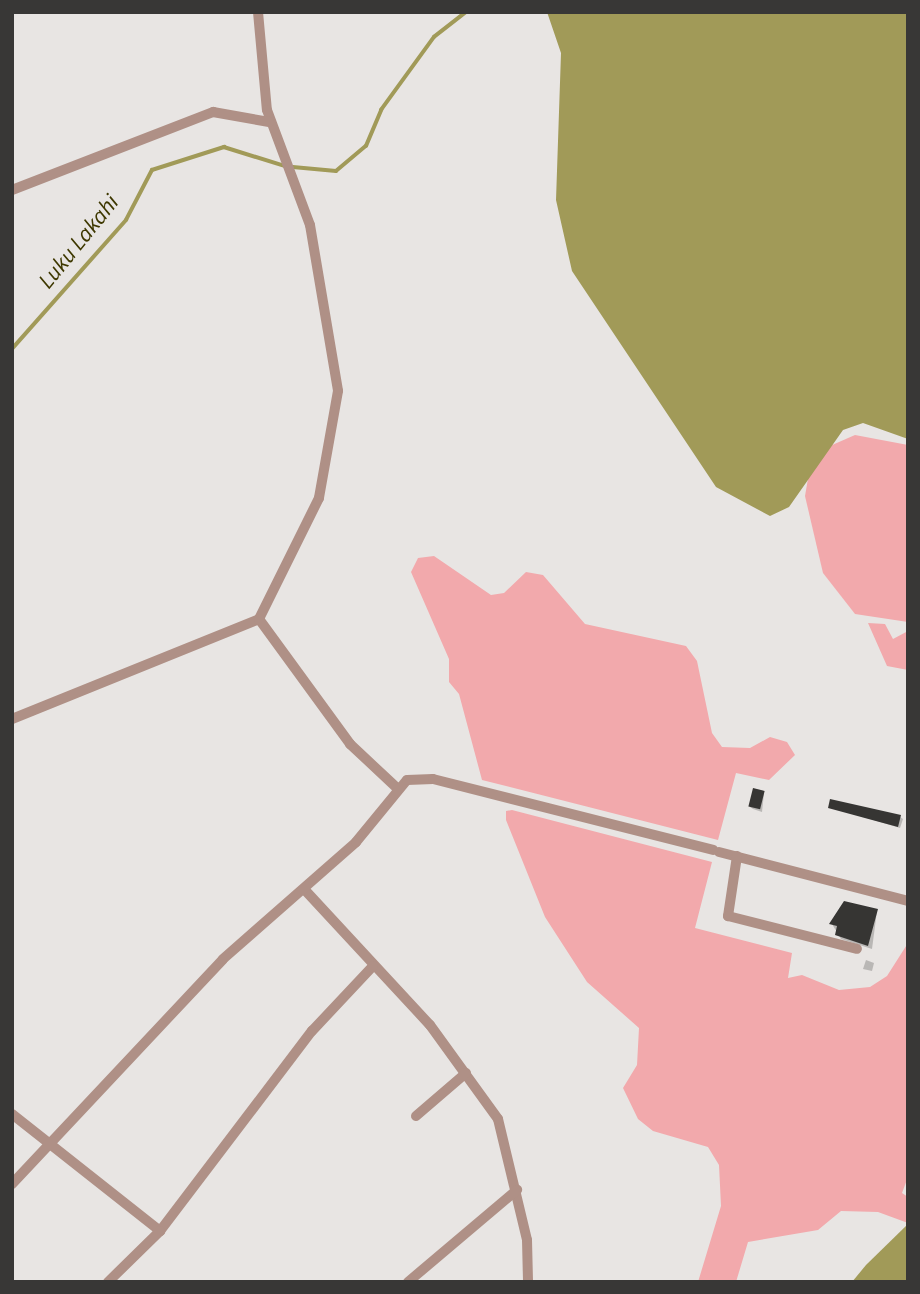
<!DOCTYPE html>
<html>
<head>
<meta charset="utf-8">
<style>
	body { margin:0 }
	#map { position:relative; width:920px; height:1294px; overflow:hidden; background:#e8e5e3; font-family:"Source Sans 3",sans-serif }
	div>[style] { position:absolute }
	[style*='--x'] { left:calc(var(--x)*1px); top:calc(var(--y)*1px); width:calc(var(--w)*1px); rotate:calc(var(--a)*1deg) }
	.green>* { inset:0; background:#f2a9ac }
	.water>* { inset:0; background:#a19a58 }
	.shadow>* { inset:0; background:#0003 }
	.stream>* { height:3.5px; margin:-1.75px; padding:0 1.75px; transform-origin:1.75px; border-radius:1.75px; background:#a19a58 }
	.building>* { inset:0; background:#363533; transform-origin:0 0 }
	.minor>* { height:10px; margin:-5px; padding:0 5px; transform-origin:5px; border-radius:5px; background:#af9086 }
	span { translate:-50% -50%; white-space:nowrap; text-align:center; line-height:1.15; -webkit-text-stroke:7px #e8e5e3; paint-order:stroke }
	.water-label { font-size:23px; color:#3e3800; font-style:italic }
	.frame { position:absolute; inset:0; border:14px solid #383736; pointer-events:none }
</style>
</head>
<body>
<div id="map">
	<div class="green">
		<i style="clip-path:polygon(855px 435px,908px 445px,908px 622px,855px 614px,823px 573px,805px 496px,809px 473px,823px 449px)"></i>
		<i style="clip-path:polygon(434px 556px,491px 595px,504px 593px,526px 572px,543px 575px,585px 624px,686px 646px,697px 661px,712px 733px,722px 747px,750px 748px,770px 737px,787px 742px,795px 755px,769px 780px,736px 773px,718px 840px,482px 780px,459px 694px,449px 682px,449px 659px,411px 572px,418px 558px)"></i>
		<i style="clip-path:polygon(868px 623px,885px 624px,893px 639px,908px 631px,908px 670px,887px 666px)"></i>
		<i style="clip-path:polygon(512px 810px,712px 862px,695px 928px,792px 953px,788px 978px,802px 975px,839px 990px,870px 987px,887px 976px,908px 943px,908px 1177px,902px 1193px,908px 1197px,908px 1223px,878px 1212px,841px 1211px,818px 1230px,748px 1242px,736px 1282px,698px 1282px,721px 1206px,719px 1165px,708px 1147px,653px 1131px,638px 1119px,623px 1088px,637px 1065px,639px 1028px,587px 982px,545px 917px,506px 820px,506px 811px)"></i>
	</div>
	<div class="water">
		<i style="clip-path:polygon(547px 12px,908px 12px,908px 439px,863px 423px,843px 430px,789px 507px,770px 516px,716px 487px,572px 271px,556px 200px,561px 53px)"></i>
		<i style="clip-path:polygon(908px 1224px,908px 1282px,852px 1282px,866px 1265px)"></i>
	</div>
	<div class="shadow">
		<i style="clip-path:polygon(764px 793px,762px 812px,753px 809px,750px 807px)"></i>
		<i style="clip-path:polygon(830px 807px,900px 817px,903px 819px,900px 828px)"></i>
		<i style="clip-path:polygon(877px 911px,872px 949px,841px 939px,832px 924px)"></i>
		<i style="clip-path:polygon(866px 960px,874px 963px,872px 971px,863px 969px)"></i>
	</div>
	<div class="stream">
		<i style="--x:293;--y:167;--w:43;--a:5.3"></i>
		<i style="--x:336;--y:171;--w:39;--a:-40"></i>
		<i style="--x:366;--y:146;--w:39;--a:-67"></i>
		<i style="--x:381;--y:110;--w:90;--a:-54"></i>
		<i style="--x:434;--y:37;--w:41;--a:-38"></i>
		<i style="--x:12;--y:349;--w:172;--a:-48.5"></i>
		<i style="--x:126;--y:220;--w:56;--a:-62.5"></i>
		<i style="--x:152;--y:170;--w:76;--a:-17.7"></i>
		<i style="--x:224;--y:147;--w:64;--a:17.3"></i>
	</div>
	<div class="building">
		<i style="left:753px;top:788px;width:12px;height:19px;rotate:14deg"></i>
		<i style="clip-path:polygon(830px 799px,901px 815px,898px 827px,828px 808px)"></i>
		<i style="clip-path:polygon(844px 901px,878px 909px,868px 946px,835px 935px,837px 926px,829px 924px)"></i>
	</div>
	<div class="minor">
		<i style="--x:258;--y:12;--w:98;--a:84.8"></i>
		<i style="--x:267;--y:110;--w:123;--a:69.5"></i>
		<i style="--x:310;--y:225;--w:168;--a:80.4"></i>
		<i style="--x:338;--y:391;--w:109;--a:100.1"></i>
		<i style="--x:319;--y:498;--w:135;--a:116.4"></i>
		<i style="--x:12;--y:190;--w:216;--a:-21.2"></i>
		<i style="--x:213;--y:112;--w:57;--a:10.1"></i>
		<i style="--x:12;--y:719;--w:266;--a:-22"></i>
		<i style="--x:259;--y:619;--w:155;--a:53.9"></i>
		<i style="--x:350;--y:744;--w:64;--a:43.1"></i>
		<i style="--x:719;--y:852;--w:195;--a:14.5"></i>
		<i style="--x:737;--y:856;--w:61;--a:98.5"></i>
		<i style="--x:728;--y:916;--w:133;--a:14.3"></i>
		<i style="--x:304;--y:889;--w:185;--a:47.2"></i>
		<i style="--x:430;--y:1025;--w:116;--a:54.1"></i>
		<i style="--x:498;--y:1119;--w:124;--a:76.5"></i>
		<i style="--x:527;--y:1240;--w:42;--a:88.6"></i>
		<i style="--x:12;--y:1114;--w:189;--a:38.3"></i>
		<i style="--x:160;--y:1231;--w:251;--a:-52.8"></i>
		<i style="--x:312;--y:1031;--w:89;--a:-46.8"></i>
		<i style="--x:416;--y:1116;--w:66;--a:-40.7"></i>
		<i style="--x:12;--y:1184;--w:308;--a:-46.8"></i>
		<i style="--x:223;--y:959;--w:177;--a:-41.3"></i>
		<i style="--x:356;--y:842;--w:80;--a:-50.6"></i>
		<i style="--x:407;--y:780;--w:26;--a:-2"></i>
		<i style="--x:433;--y:779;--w:289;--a:14.2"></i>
		<i style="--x:108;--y:1282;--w:73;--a:-44.4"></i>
		<i style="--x:408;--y:1282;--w:143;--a:-40.2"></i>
	</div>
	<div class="water-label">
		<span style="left:79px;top:242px;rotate:-51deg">Luku Lakahi</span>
	</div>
	<div class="frame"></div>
</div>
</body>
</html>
